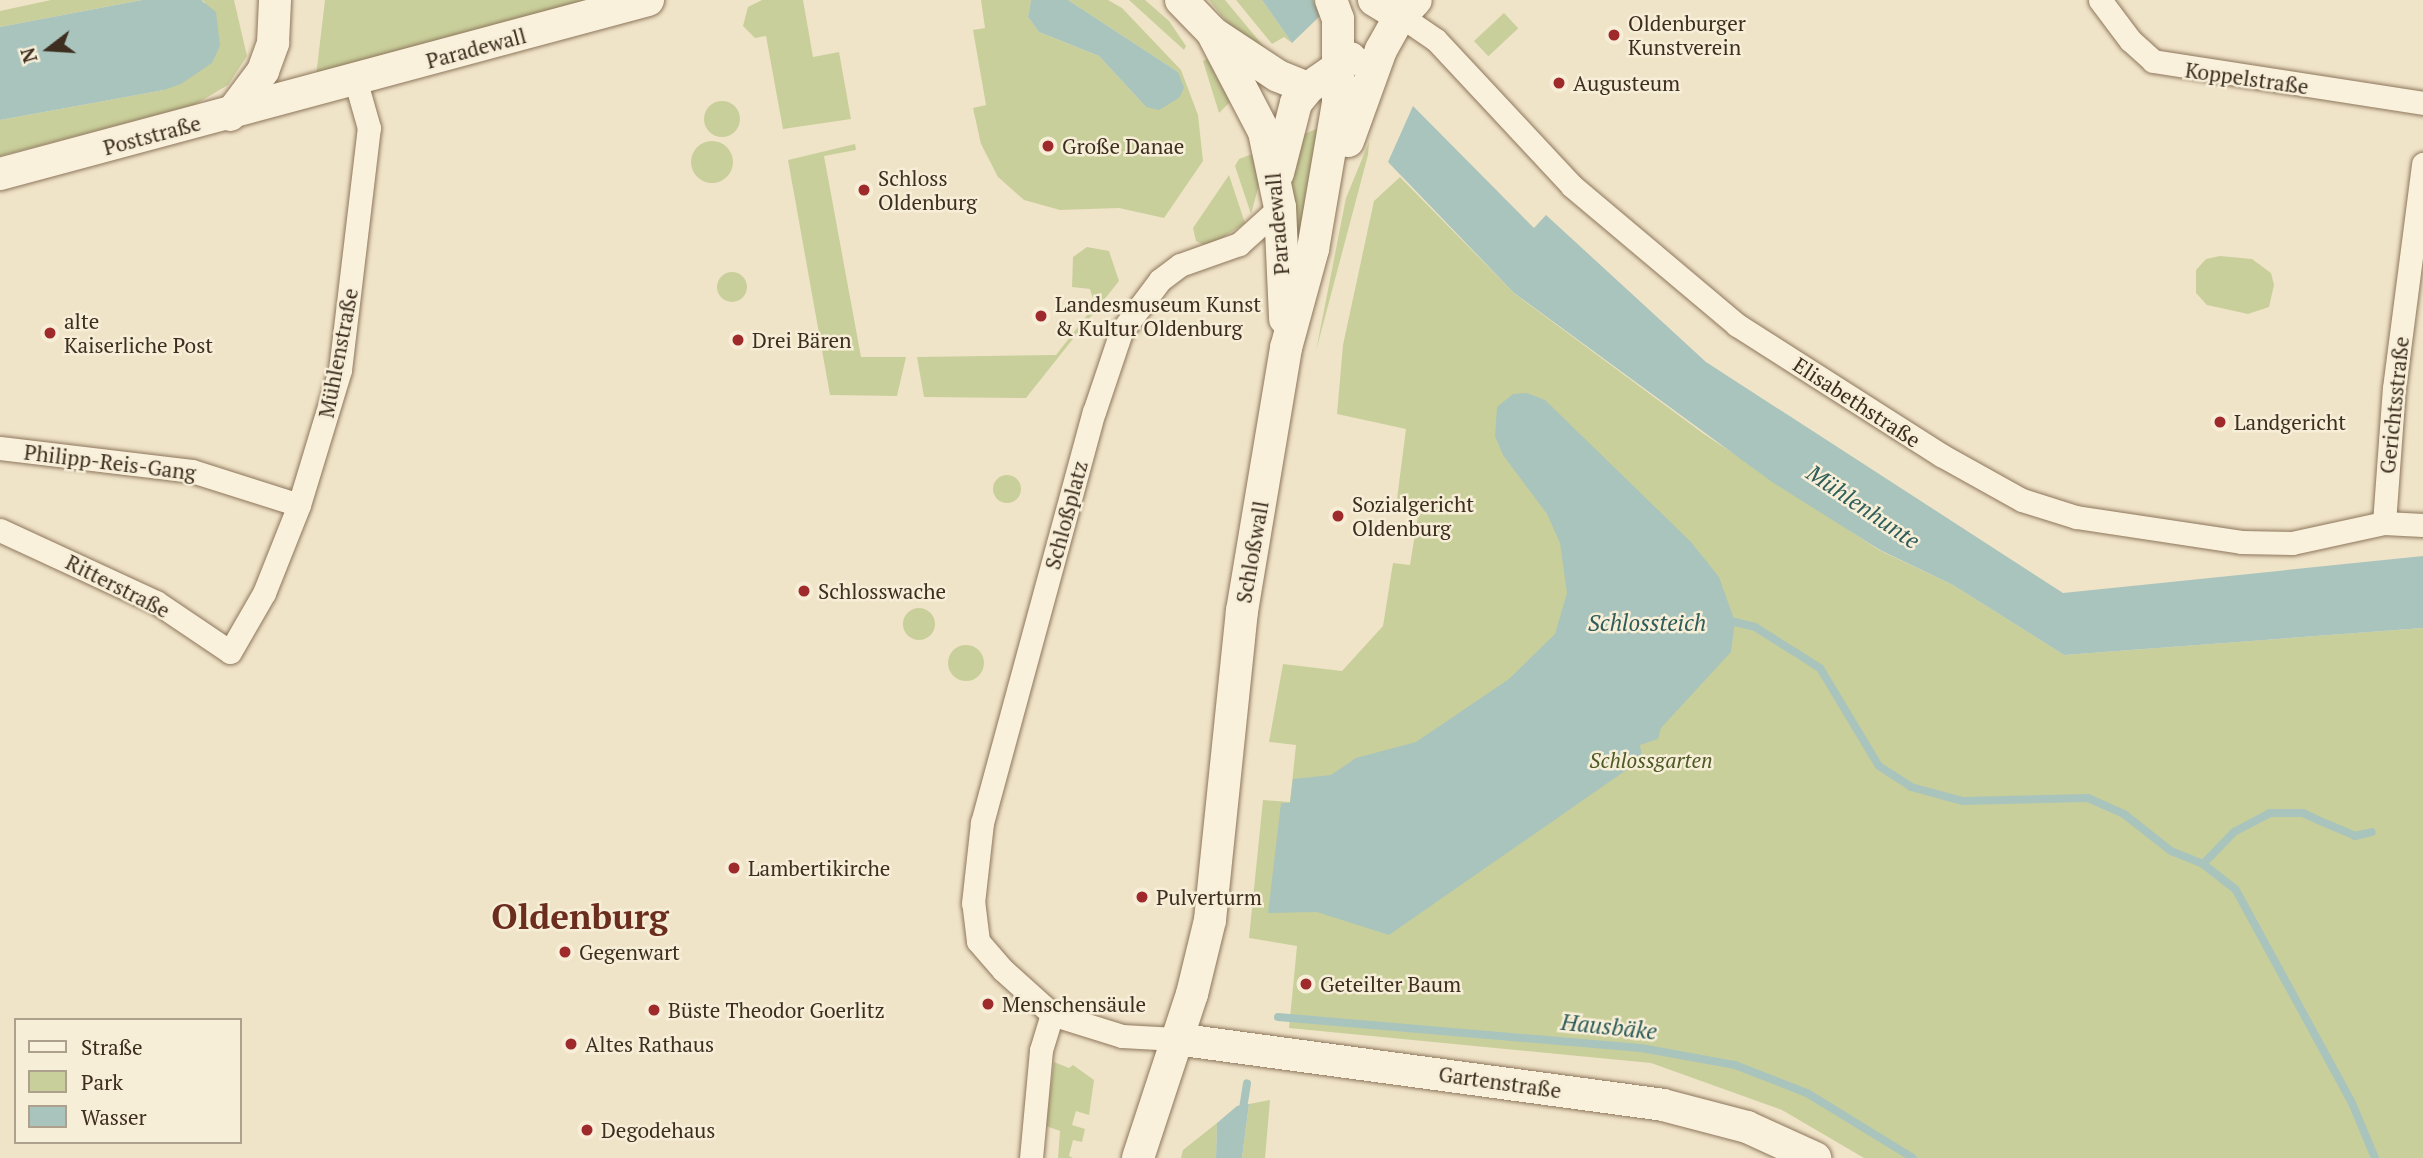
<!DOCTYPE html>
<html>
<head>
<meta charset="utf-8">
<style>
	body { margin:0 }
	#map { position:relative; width:2423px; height:1158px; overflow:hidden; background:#f0e4c8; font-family:"PT Serif",serif }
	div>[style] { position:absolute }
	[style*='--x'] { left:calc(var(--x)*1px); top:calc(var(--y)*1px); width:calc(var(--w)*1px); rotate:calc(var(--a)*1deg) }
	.green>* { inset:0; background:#c9cf9b; transform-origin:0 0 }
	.round { border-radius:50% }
	.water>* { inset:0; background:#a9c4bc }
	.stream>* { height:8px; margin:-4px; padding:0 4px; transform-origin:4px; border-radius:4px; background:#a9c4bc }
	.roads { filter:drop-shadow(0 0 2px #8d765c) drop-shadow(0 0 2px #8d765c) }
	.street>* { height:23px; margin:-11.5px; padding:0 11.5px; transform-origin:11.5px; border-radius:11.5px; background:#faf1dc }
	.secondary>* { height:32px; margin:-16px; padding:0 16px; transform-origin:16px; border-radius:16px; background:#faf1dc }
	.dots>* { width:19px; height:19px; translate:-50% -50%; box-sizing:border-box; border:4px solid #f7eed8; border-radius:50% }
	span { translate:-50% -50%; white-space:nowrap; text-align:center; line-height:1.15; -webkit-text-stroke:5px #f7eed8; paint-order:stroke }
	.poi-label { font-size:21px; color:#3d2e20 }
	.left { translate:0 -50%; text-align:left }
	.street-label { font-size:21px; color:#3d2e20 }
	.park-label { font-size:21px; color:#4d5a26; font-style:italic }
	.water-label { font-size:23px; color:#2f5d5a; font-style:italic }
	.town-label { font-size:35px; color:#6b2e1e; font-weight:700 }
	.legend { position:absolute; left:14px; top:1018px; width:228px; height:126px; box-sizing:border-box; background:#f7eed8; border:2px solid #ada18e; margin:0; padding:9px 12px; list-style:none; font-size:21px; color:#3d2e20 }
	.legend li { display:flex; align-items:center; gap:14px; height:35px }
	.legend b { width:35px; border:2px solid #ada18e }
	.north { position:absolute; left:14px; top:14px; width:70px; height:70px; -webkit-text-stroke:5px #f7eed8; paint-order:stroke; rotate:253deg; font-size:19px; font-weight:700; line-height:28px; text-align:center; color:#3d2e20 }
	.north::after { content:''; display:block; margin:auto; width:24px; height:32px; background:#3d2e20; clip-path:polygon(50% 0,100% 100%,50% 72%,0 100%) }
</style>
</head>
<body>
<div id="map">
	<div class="green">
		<i style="clip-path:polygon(51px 0,142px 0,0 27px,0 11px)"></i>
		<i style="clip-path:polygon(201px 0,234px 0,247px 56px,228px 85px,194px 105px,0 156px,0 120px,164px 90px,205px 2px)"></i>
		<i style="clip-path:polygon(325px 0,609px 0,316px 76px)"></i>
		<i style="clip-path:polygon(762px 0,803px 0,813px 57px,839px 52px,851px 119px,783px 129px,766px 36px,755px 38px,743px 26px,748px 7px)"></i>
		<i style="clip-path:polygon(981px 0,1031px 0,1028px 17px,1039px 32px,1099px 56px,1146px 107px,1178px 72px,1068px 0,1108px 0,1122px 8px,1181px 70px,1198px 115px,1203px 161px,1164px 218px,1119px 208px,1060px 210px,1024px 200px,998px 177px,981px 144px,973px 108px,986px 105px,973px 30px,985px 28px)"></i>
		<i style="clip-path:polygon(1129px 0,1145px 0,1169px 21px,1186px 46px,1184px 50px)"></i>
		<i style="clip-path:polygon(1209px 0,1225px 0,1275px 60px,1238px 36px)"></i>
		<i style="clip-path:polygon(1236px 0,1262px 0,1292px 43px,1284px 37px,1272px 44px)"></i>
		<i style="left:1504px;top:13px;width:21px;height:41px;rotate:47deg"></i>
		<i style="clip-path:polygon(1207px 59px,1230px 102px,1219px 113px,1203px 61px)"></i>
		<i class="round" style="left:704px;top:101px;width:36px;height:36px"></i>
		<i style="clip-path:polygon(1319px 128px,1302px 233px,1296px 236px,1290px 157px,1294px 138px)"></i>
		<i class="round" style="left:691px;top:141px;width:42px;height:42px"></i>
		<i style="clip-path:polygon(1369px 142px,1368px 155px,1316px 351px,1346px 198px)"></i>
		<i style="clip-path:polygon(855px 144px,856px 150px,824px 156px,861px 357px,906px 357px,897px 396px,830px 395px,788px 160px)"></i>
		<i style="clip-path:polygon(1255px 153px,1260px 181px,1251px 214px,1235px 166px,1239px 159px)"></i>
		<i style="clip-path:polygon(1229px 175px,1245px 223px,1208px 247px,1196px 241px,1193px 228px)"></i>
		<i style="clip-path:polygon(1400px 177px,1515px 294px,1704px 434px,1879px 550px,1953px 585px,2064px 655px,2423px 628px,2423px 1158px,1864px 1158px,1782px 1110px,1651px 1063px,1289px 1028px,1297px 946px,1249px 938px,1263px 800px,1290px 802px,1296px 745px,1269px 742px,1283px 664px,1342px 671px,1383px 626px,1393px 563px,1410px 565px,1420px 503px,1397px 499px,1406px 429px,1337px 414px,1343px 345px,1374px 201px)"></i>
		<i style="clip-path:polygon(1087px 247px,1109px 251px,1119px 281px,1026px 398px,924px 397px,917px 357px,1056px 355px,1095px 305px,1090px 289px,1072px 287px,1073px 257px)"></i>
		<i style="clip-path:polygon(2220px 256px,2252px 259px,2271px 273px,2274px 285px,2269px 307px,2248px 314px,2207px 305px,2196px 293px,2196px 270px,2206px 259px)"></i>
		<i class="round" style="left:717px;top:272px;width:30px;height:30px"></i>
		<i class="round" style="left:993px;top:475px;width:28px;height:28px"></i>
		<i class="round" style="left:903px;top:608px;width:32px;height:32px"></i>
		<i class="round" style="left:948px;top:645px;width:36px;height:36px"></i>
		<i style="clip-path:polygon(1054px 1062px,1069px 1068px,1073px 1065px,1094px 1080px,1089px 1115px,1076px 1111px,1072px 1125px,1085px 1129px,1082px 1142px,1073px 1140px,1069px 1156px,1073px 1158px,1058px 1158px,1060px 1131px,1046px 1126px)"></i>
		<i style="clip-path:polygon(1270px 1100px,1265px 1158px,1242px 1158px,1249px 1104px)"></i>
		<i style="clip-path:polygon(1217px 1123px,1216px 1158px,1181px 1158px,1183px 1150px)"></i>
	</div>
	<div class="water">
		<i style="clip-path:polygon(142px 0,201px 0,216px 12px,220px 46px,212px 63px,181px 84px,164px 90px,0 120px,0 27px)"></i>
		<i style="clip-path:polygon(1031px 0,1068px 0,1178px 72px,1184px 88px,1179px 98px,1159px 110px,1146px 107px,1099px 56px,1039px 32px,1028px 17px)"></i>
		<i style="clip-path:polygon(1262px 0,1313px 0,1320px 16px,1292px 43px)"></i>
		<i style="clip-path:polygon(1413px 106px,1534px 228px,1546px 215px,1706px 362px,2063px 593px,2423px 556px,2423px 628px,2064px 655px,1953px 585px,1880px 550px,1772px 482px,1514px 293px,1388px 162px)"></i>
		<i style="clip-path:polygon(1527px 393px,1545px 400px,1691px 542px,1719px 577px,1735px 622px,1731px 652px,1661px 728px,1658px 739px,1640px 745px,1642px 757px,1635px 764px,1389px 935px,1317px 912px,1268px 913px,1281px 803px,1290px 803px,1293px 779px,1331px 775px,1356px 758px,1416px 742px,1509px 679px,1555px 634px,1567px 593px,1560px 543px,1547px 514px,1503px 455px,1495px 436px,1497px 407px,1513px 394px)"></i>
		<i style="clip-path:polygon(1249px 1104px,1242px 1158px,1216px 1158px,1217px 1123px,1237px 1106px)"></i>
	</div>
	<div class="stream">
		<i style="--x:1735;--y:622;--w:21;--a:14"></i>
		<i style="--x:1755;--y:627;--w:45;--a:32.3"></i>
		<i style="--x:1795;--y:652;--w:30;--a:33"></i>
		<i style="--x:1820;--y:668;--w:114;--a:59"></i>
		<i style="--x:1879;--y:766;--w:38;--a:33"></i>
		<i style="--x:1911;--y:787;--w:54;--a:15.1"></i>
		<i style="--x:1963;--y:801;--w:125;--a:-1.4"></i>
		<i style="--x:2088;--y:798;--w:39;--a:24"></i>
		<i style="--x:2124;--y:814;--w:60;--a:38.2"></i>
		<i style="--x:2171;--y:851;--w:35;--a:22"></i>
		<i style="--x:2203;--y:864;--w:41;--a:38"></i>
		<i style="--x:2325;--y:823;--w:33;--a:23"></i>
		<i style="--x:2355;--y:836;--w:17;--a:-13"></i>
		<i style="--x:2203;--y:864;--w:45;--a:-45.9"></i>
		<i style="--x:2234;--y:832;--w:41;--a:-27.8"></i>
		<i style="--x:2270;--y:813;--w:33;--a:0"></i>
		<i style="--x:2303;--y:813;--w:21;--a:25"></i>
		<i style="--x:2237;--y:892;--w:240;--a:61.4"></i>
		<i style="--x:2352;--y:1103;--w:60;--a:67.3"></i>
		<i style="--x:1278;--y:1017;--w:364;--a:4.9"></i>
		<i style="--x:1641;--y:1048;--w:96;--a:10.3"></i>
		<i style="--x:1735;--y:1065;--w:77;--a:21.3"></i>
		<i style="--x:1807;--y:1093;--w:124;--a:31.5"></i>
		<i style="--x:1242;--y:1115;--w:32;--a:-81"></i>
	</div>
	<div class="roads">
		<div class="street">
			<i style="--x:2100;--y:0;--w:50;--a:53.1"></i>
			<i style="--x:2130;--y:40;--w:31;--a:42"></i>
			<i style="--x:2153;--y:61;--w:273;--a:8.8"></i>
			<i style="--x:1401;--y:16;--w:42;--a:34.4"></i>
			<i style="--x:1436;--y:40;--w:200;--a:47"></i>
			<i style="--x:1572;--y:186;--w:216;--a:40.1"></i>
			<i style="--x:1737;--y:325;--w:242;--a:32.5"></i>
			<i style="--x:1941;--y:455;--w:93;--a:29.1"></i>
			<i style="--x:2022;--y:500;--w:57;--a:17.5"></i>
			<i style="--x:2076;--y:517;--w:167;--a:8.6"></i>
			<i style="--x:2241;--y:542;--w:51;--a:1.1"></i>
			<i style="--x:2292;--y:543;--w:94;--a:-12.3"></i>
			<i style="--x:2384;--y:523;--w:39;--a:3"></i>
			<i style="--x:0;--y:448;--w:193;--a:6.8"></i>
			<i style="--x:192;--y:471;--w:112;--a:17.6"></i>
			<i style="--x:2384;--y:523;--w:135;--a:-85.8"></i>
			<i style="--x:2394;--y:388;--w:226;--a:-82.6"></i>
			<i style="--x:0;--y:530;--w:172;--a:24.8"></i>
			<i style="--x:156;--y:602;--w:89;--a:34"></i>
			<i style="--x:230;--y:652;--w:68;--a:-60"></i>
			<i style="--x:264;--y:593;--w:95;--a:-68.3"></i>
			<i style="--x:299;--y:505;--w:141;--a:-73.1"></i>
			<i style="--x:340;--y:370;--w:244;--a:-83.2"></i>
			<i style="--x:369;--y:128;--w:51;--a:-105.9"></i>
			<i style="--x:1176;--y:1039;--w:54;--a:-176.8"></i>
			<i style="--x:1122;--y:1036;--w:73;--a:-162.6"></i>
			<i style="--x:1052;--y:1014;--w:66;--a:-138.1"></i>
			<i style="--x:1003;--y:970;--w:38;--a:-131"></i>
			<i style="--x:978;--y:941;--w:38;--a:-97"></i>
			<i style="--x:973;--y:903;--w:81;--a:-83.6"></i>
			<i style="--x:982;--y:823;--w:426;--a:-74.8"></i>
			<i style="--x:1094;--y:412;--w:84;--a:-71.4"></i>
			<i style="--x:1121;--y:332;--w:65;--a:-53.1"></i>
			<i style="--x:1160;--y:280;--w:25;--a:-37"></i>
			<i style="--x:1180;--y:265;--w:63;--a:-19.6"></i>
			<i style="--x:1239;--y:244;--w:55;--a:-42.1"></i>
			<i style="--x:1031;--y:1158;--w:108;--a:-84.7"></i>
			<i style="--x:1041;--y:1050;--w:38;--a:-73"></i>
		</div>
		<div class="secondary">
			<i style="--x:1181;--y:0;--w:45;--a:45.9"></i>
			<i style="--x:1212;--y:32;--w:113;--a:62.5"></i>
			<i style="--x:1264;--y:132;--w:77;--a:78"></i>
			<i style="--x:1280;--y:207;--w:112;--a:87.4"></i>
			<i style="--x:1374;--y:0;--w:31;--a:31"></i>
			<i style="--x:1216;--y:35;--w:74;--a:33.5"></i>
			<i style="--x:1278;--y:76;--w:32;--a:22"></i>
			<i style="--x:230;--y:115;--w:55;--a:-53.1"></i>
			<i style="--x:263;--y:71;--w:30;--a:-70"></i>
			<i style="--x:273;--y:43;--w:43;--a:-87.3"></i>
			<i style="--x:1348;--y:141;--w:97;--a:-70.1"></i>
			<i style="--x:1381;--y:50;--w:35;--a:-61"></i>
			<i style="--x:1398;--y:19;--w:26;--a:-47"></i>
			<i style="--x:1278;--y:173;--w:72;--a:-75.6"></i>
			<i style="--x:1296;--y:103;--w:19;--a:-51"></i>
			<i style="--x:1308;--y:88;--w:52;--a:-34.9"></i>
			<i style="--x:0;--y:174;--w:671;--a:-15.03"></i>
			<i style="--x:1176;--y:1039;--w:491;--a:7.7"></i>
			<i style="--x:1663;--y:1105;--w:87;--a:14.7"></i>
			<i style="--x:1747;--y:1127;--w:75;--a:24.5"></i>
			<i style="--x:1138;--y:1158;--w:173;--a:-71.8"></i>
			<i style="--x:1192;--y:994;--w:76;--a:-76.3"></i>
			<i style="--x:1210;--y:920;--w:311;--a:-84.1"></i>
			<i style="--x:1242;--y:611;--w:267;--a:-80.5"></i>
			<i style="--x:1286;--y:348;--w:103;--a:-74.7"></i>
			<i style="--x:1313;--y:249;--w:149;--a:-80.3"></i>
			<i style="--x:1338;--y:102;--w:83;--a:-90"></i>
			<i style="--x:1338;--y:19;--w:20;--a:-110"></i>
		</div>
	</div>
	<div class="dots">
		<i style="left:1614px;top:35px;background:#9e2a2b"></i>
		<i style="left:1559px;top:83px;background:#9e2a2b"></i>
		<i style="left:1048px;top:146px;background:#9e2a2b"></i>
		<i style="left:864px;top:190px;background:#9e2a2b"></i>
		<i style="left:1041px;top:316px;background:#9e2a2b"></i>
		<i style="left:50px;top:333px;background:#9e2a2b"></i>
		<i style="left:738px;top:340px;background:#9e2a2b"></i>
		<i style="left:2220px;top:422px;background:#9e2a2b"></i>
		<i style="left:1338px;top:516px;background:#9e2a2b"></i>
		<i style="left:804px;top:591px;background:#9e2a2b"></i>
		<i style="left:734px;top:868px;background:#9e2a2b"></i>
		<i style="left:1142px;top:897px;background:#9e2a2b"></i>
		<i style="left:565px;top:952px;background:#9e2a2b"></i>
		<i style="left:1306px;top:984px;background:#9e2a2b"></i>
		<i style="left:988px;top:1004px;background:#9e2a2b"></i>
		<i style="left:654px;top:1010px;background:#9e2a2b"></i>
		<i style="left:571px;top:1044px;background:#9e2a2b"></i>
		<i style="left:587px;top:1130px;background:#9e2a2b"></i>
	</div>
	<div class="poi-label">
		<span class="left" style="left:1628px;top:35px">Oldenburger<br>Kunstverein</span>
		<span class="left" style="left:1573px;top:83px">Augusteum</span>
		<span class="left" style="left:1062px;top:146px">Große Danae</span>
		<span class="left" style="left:878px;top:190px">Schloss<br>Oldenburg</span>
		<span class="left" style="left:1055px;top:316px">Landesmuseum Kunst<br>&amp; Kultur Oldenburg</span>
		<span class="left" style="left:64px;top:333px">alte<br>Kaiserliche Post</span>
		<span class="left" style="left:752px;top:340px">Drei Bären</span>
		<span class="left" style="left:2234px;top:422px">Landgericht</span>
		<span class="left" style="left:1352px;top:516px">Sozialgericht<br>Oldenburg</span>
		<span class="left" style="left:818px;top:591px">Schlosswache</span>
		<span class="left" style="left:748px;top:868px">Lambertikirche</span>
		<span class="left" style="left:1156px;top:897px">Pulverturm</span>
		<span class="left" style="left:579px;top:952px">Gegenwart</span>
		<span class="left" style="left:1320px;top:984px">Geteilter Baum</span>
		<span class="left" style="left:1002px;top:1004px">Menschensäule</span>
		<span class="left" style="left:668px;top:1010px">Büste Theodor Goerlitz</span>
		<span class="left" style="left:585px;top:1044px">Altes Rathaus</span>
		<span class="left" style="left:601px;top:1130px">Degodehaus</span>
	</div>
	<div class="street-label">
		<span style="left:476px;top:48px;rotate:-15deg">Paradewall</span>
		<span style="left:2247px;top:78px;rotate:8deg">Koppelstraße</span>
		<span style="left:152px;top:135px;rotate:-15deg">Poststraße</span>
		<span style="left:1277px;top:224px;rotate:-95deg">Paradewall</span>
		<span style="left:338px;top:353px;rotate:-79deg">Mühlenstraße</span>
		<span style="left:1857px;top:402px;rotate:33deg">Elisabethstraße</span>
		<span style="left:2394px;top:405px;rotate:-84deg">Gerichtsstraße</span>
		<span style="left:110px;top:462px;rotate:7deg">Philipp-Reis-Gang</span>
		<span style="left:1066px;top:515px;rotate:-75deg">Schloßplatz</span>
		<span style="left:1252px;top:552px;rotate:-80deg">Schloßwall</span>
		<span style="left:118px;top:586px;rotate:27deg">Ritterstraße</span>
		<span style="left:1500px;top:1082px;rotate:8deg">Gartenstraße</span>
	</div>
	<div class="park-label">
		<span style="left:1651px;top:760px">Schlossgarten</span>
	</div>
	<div class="water-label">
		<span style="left:1863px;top:507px;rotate:34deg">Mühlenhunte</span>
		<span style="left:1647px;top:623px">Schlossteich</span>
		<span style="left:1609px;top:1027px;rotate:6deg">Hausbäke</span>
	</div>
	<div class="town-label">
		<span style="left:580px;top:916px">Oldenburg</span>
	</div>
	<ul class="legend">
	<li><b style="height:9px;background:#faf1dc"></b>Straße</li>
	<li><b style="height:19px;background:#c9cf9b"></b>Park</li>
	<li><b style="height:19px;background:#a9c4bc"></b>Wasser</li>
	</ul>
	<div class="north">N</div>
</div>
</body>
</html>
